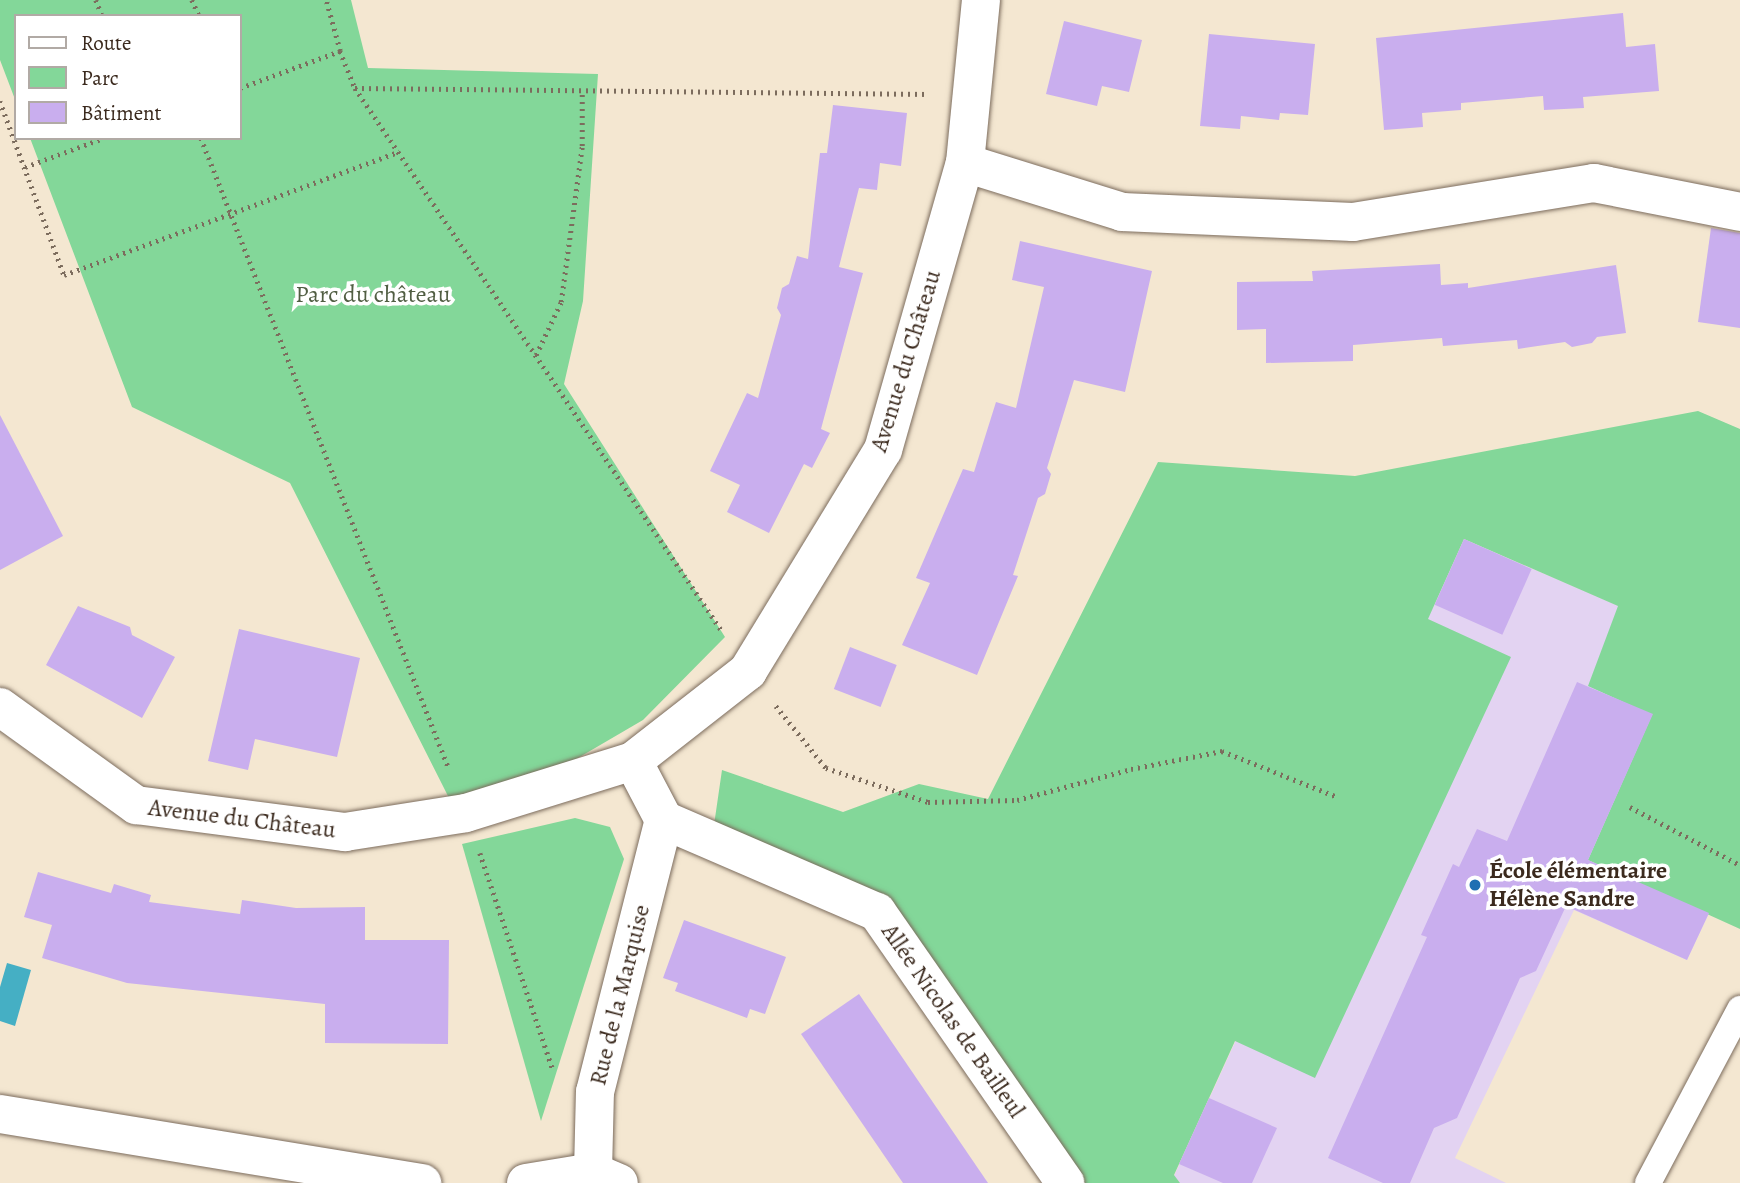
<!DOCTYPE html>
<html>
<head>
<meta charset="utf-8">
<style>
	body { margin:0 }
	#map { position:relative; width:1740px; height:1183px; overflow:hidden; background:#f4e7d1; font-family:Alegreya,serif }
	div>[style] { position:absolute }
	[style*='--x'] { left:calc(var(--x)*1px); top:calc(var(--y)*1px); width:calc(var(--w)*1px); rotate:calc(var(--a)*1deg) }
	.built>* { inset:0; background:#e3d3f2 }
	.green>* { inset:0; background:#83d799 }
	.water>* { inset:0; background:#45afc4 }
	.building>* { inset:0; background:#c9aeee; transform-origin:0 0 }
	.path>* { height:4.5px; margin-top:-2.25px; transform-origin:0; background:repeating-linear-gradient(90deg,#7c6c5d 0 2px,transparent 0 7px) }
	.roads { filter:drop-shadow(0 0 2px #7c6c5d) drop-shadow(0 0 2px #7c6c5d) }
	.service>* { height:26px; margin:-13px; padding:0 13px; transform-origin:13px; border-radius:13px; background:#fff }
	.minor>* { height:38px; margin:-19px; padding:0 19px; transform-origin:19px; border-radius:19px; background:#fff }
	.dots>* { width:19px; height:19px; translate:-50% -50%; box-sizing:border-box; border:4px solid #fff; border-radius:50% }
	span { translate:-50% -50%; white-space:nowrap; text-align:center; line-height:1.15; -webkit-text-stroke:7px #fff; paint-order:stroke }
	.park-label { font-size:24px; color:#515e43 }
	.street-label { font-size:24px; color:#3b2a1e }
	.poi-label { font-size:24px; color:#3b2a1e; font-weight:700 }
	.left { translate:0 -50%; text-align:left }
	.legend { position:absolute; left:14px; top:14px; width:228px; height:126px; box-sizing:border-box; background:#fff; border:2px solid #b1aaa5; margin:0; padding:9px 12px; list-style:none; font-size:21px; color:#3b2a1e }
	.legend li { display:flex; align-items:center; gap:14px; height:35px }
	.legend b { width:35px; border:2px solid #b1aaa5 }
</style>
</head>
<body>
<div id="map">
	<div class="built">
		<i style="clip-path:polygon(1464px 539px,1619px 606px,1653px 714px,1589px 860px,1709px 913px,1687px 960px,1574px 910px,1455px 1158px,1506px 1183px,1180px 1183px,1174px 1176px)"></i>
	</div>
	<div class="green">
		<i style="clip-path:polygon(0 0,351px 0,368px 68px,598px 74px,583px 301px,564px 384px,725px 637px,643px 720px,554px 772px,449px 798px,290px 483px,132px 407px,30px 138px,240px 138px,240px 16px,16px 16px,16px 102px,0 60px)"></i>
		<i style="clip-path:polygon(1698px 411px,1740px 429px,1740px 929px,1588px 860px,1652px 715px,1588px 686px,1618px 606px,1464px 539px,1428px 619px,1511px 657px,1315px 1078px,1235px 1041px,1174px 1175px,1180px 1183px,1085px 1183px,884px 895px,714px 825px,722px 770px,843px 812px,919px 784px,988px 799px,1158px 462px,1355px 476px)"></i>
		<i style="clip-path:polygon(575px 818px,610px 827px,624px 859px,541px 1121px,462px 844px)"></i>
	</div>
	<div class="water">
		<i style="clip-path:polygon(7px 963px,31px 970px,15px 1026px,0 1021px,0 987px)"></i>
	</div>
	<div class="building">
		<i style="clip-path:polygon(1623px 13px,1626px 47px,1655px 44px,1659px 91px,1583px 97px,1584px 108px,1544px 110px,1543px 96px,1461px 103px,1461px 110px,1422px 113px,1423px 127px,1384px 130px,1376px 38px)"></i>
		<i style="clip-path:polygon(1064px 21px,1142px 40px,1129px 92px,1102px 86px,1097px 106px,1046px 94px)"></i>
		<i style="clip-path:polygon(1209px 34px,1315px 44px,1308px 115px,1280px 113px,1279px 120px,1241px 116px,1240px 129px,1200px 126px)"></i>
		<i style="clip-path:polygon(833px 105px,907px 113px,901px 166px,880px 163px,877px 190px,859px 188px,839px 267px,863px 273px,821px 429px,830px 433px,812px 468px,804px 464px,769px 533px,727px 512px,740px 485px,710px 471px,747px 393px,758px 398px,781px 315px,777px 308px,782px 288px,789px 284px,797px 256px,808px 259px,820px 153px,827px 153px)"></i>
		<i style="clip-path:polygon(1711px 228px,1740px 233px,1740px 328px,1698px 322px)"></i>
		<i style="clip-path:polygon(1020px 241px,1152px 271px,1125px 392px,1074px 380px,1047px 468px,1051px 474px,1045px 494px,1038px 498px,1013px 575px,1018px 576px,977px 675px,902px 645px,930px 583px,916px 578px,963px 469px,974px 472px,996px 402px,1016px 408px,1044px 287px,1012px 280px)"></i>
		<i style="clip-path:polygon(1440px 264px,1441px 285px,1468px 283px,1468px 288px,1616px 265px,1626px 333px,1597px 337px,1592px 343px,1572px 347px,1565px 342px,1518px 349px,1517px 340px,1443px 346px,1442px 338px,1353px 345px,1353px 361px,1266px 363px,1266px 329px,1237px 330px,1237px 282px,1313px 281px,1312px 271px)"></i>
		<i style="clip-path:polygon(0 415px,63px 536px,0 570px)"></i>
		<i style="left:1464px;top:539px;width:74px;height:72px;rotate:24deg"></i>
		<i style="clip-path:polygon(78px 606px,130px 627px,132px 635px,175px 657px,142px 718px,46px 665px)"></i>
		<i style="clip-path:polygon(239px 629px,360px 658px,337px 757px,255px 739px,248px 770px,208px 761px)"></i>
		<i style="left:850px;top:647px;width:50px;height:45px;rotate:21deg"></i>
		<i style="clip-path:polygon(1577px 682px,1653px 714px,1588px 860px,1709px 913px,1687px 960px,1566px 906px,1536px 971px,1520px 978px,1457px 1118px,1434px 1128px,1410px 1183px,1383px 1183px,1328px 1158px,1427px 937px,1421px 935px,1453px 864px,1459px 867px,1477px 829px,1507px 841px)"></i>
		<i style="clip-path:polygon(38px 872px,111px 893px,114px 884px,151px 895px,149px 902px,240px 914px,242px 900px,296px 908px,365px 907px,365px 940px,449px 940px,448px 1044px,325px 1043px,325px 1004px,127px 983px,42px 958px,52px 925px,24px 917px)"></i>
		<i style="clip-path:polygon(684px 920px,786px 957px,765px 1014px,750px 1009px,747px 1018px,675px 991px,678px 983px,663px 978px)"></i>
		<i style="clip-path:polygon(859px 994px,988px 1183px,903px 1183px,801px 1034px)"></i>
		<i style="clip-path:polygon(1209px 1098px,1277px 1128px,1252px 1183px,1223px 1183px,1179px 1164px)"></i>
	</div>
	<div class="path">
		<i style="--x:96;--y:0;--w:17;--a:69"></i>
		<i style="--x:192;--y:0;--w:17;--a:66"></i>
		<i style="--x:340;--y:51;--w:40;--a:68"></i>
		<i style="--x:355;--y:88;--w:655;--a:55.95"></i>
		<i style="--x:240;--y:88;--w:107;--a:-20.3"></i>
		<i style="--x:340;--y:51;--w:53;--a:-105.4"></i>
		<i style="--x:355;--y:88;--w:574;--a:0.6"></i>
		<i style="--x:0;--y:101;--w:185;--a:69.8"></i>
		<i style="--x:64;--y:275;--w:357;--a:-20.2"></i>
		<i style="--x:201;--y:138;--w:678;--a:68.54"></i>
		<i style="--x:25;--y:167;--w:84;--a:-20.2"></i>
		<i style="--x:536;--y:355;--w:59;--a:-64.7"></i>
		<i style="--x:561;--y:302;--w:157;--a:-82.3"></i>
		<i style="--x:582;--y:146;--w:56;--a:-90"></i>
		<i style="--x:776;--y:706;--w:80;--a:51.1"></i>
		<i style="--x:826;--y:768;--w:108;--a:18.4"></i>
		<i style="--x:928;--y:802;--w:89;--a:-1.3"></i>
		<i style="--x:1017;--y:800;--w:118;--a:-15.2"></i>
		<i style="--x:1131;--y:769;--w:93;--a:-11.2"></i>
		<i style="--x:1222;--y:751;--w:122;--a:21.7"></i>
		<i style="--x:1630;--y:807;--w:124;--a:27.8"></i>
		<i style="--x:480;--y:853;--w:229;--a:71.4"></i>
	</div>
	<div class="roads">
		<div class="service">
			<i style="--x:1648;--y:1183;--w:197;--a:-62.1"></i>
		</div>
		<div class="minor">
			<i style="--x:965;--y:163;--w:164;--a:17.3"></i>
			<i style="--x:1122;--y:212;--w:231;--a:2.5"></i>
			<i style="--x:1353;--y:222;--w:244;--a:-9.2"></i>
			<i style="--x:1594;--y:183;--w:149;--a:11.2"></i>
			<i style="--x:0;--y:707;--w:168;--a:35.8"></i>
			<i style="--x:136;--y:805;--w:211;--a:7.4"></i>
			<i style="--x:345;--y:832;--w:122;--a:-8.9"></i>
			<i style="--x:466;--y:813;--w:175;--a:-17.3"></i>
			<i style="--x:633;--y:761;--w:146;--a:-38"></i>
			<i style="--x:748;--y:671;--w:259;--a:-58.6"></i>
			<i style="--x:883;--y:450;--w:298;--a:-74.1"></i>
			<i style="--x:965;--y:163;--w:164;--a:-84.4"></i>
			<i style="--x:633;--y:761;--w:67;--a:62.3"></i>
			<i style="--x:664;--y:820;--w:232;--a:23.4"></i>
			<i style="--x:877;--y:912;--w:330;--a:55.2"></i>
			<i style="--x:0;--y:1114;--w:428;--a:9.3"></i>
			<i style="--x:593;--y:1172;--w:80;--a:-88.6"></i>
			<i style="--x:595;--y:1092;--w:281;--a:-75.8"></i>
			<i style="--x:526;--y:1183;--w:68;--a:-9.3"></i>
			<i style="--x:593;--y:1172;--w:28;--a:23"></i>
		</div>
	</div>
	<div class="dots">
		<i style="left:1475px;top:885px;background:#1f6fb2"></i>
	</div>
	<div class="park-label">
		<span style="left:373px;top:295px">Parc du château</span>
	</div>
	<div class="street-label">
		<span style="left:906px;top:361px;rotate:-73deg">Avenue du Château</span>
		<span style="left:242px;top:819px;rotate:7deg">Avenue du Château</span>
		<span style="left:620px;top:995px;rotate:-76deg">Rue de la Marquise</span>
		<span style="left:953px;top:1021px;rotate:55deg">Allée Nicolas de Bailleul</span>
	</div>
	<div class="poi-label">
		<span class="left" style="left:1489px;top:885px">École élémentaire<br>Hélène Sandre</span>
	</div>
	<ul class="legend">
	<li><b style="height:9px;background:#fff"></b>Route</li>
	<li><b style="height:19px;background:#83d799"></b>Parc</li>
	<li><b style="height:19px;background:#c9aeee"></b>Bâtiment</li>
	</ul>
</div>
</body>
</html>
